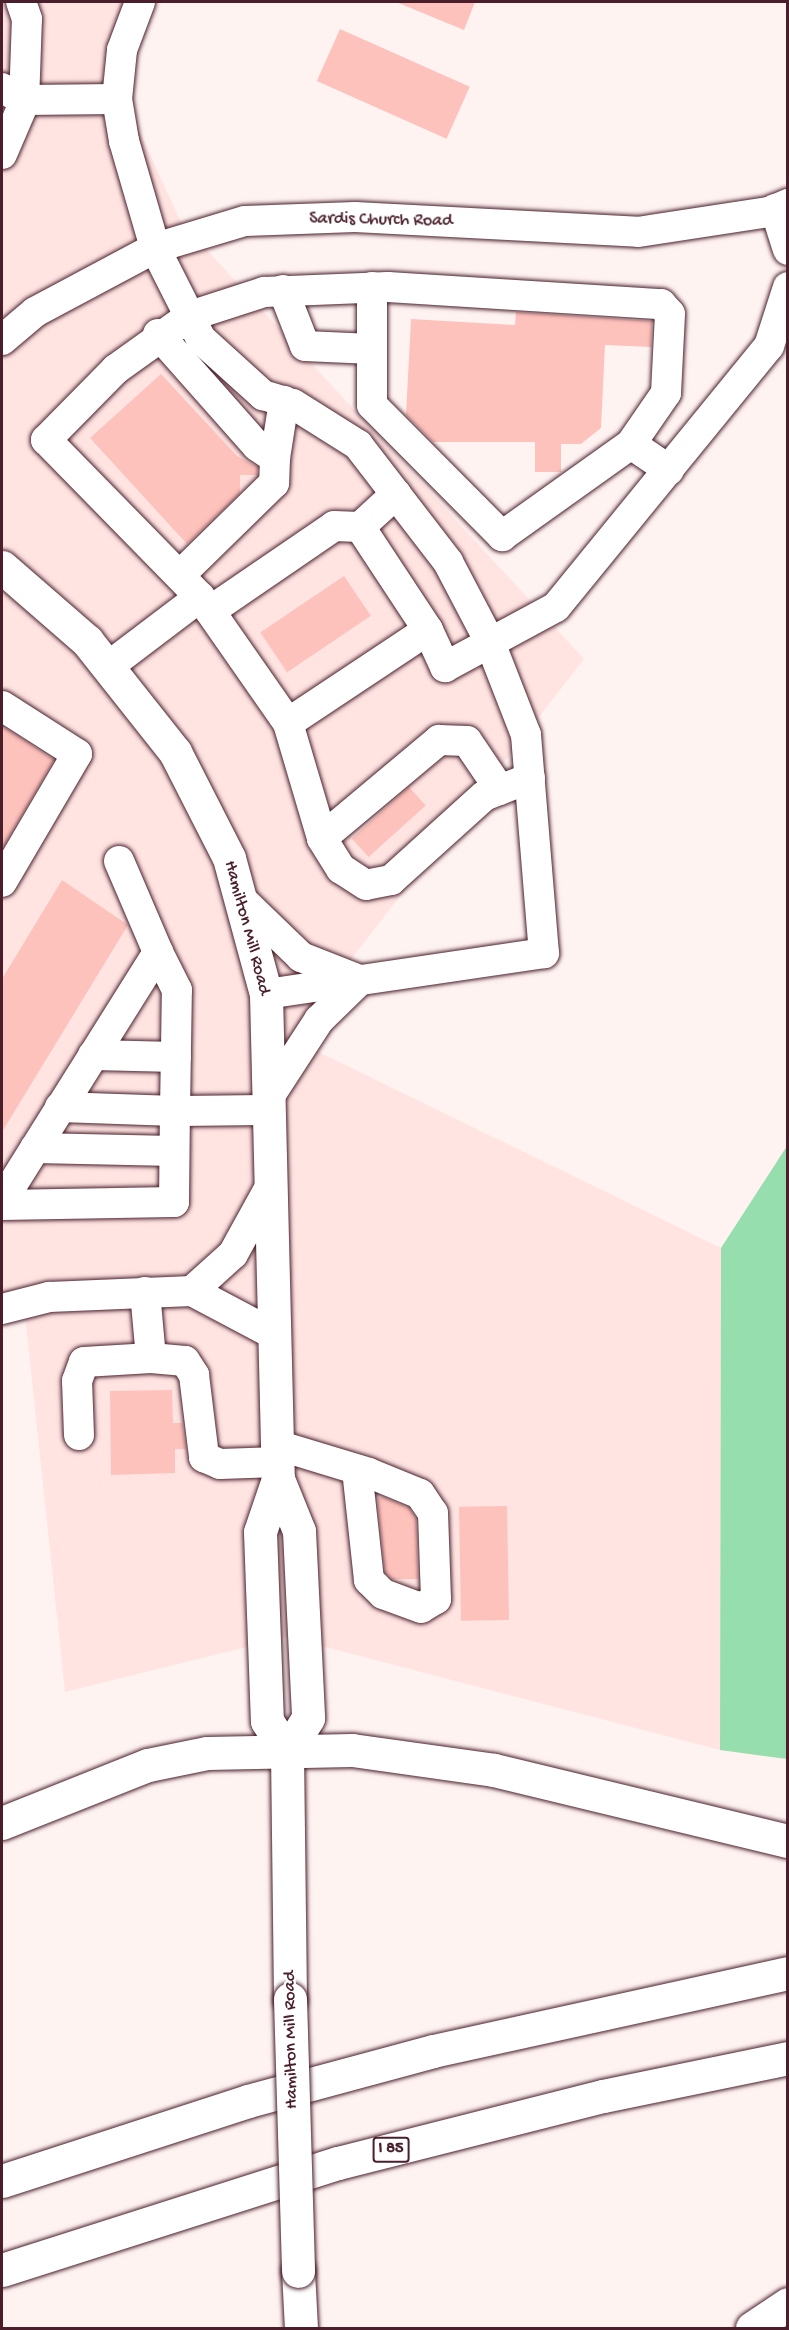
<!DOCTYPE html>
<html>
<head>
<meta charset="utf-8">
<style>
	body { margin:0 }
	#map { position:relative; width:789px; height:2330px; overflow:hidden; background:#fff3f2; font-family:"Gochi Hand",sans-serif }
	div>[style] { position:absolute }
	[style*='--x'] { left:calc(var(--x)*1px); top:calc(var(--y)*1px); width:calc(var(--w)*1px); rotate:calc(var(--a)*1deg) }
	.built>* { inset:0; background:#ffe4e2 }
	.green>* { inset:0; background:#96dead }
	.building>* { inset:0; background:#fec2bc; transform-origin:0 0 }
	.roads { filter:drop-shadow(0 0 2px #4a1f2b) drop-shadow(0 0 2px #4a1f2b) }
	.minor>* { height:30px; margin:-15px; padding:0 15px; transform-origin:15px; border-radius:15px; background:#fff }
	.major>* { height:33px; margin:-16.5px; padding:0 16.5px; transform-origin:16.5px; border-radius:16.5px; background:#fff }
	.highway>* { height:33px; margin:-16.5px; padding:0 16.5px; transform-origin:16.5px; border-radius:16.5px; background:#fff }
	.bridges { filter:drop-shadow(0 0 2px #4a1f2b) drop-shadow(0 0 2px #4a1f2b) }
	.major-bridge>* { height:33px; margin:-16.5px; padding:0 16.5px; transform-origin:16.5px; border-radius:16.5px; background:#fff }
	span { translate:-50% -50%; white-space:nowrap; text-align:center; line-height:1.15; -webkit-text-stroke:4.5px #fff; paint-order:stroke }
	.shield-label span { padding:2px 4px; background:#fff; border:2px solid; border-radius:4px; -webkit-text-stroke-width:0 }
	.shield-label { font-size:16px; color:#4a1f2b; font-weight:700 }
	.street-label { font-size:18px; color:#4a1f2b }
	.frame { position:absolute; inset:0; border:3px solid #4a1f2b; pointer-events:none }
</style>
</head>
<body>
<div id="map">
	<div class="built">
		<i style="clip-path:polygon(2px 2px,142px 2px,130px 111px,181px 222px,584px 659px,290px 1038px,721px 1248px,720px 1750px,287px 1637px,65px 1692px,22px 1287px,2px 1296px)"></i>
	</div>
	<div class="green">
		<i style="clip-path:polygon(787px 1146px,787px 1759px,720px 1750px,721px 1248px)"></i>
	</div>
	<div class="building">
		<i style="clip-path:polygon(396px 2px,475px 2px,464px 30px)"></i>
		<i style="left:340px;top:29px;width:142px;height:57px;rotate:24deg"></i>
		<i style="clip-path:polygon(516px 312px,652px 321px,651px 347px,605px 345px,601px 428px,581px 444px,561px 444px,561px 472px,535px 472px,535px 442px,433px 442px,406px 415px,411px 319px,515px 325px)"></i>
		<i style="clip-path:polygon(161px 374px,237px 456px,257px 467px,257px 475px,240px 475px,240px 493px,187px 544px,90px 438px)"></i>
		<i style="left:344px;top:576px;width:48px;height:101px;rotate:56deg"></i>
		<i style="clip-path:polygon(2px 726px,54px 760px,2px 849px)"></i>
		<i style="left:409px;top:787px;width:25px;height:77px;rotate:48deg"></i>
		<i style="clip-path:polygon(62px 880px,128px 925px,2px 1132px,2px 979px)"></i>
		<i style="clip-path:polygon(172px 1390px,173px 1423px,182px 1423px,186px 1449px,175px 1449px,175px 1473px,111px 1475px,110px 1391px)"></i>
		<i style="clip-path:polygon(383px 1497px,409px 1508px,416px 1519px,418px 1579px,392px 1579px,385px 1572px,378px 1506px,378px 1498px)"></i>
		<i style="left:507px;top:1506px;width:114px;height:48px;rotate:89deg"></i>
	</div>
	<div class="roads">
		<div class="minor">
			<i style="--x:140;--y:2;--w:51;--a:110.6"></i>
			<i style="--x:122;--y:50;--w:49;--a:95.8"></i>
			<i style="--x:117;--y:99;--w:43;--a:80.5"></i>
			<i style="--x:124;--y:141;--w:111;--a:73.8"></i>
			<i style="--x:155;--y:248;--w:102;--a:63.2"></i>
			<i style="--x:201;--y:339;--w:84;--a:42.1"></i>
			<i style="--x:263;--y:395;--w:31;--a:17"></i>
			<i style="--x:293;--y:404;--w:77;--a:32.2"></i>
			<i style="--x:358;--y:445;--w:148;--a:52.4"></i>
			<i style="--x:448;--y:562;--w:88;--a:62.3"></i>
			<i style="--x:489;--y:640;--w:102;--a:68.7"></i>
			<i style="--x:526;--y:735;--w:219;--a:85.3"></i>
			<i style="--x:544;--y:953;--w:281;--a:171.6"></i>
			<i style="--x:2;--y:88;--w:25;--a:29"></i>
			<i style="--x:24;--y:100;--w:93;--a:-0.6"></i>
			<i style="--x:2;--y:154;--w:56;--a:-66.7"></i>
			<i style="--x:24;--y:103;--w:84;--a:-88"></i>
			<i style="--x:27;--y:19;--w:18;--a:-109"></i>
			<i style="--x:775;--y:209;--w:43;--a:72.4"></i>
			<i style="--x:372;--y:287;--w:118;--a:90"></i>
			<i style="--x:372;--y:405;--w:185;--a:45.2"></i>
			<i style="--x:502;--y:536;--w:158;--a:-35.5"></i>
			<i style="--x:283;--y:290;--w:60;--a:68.6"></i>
			<i style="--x:305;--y:346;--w:67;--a:2.6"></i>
			<i style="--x:158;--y:334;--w:149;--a:48.5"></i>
			<i style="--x:257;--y:446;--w:22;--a:34"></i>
			<i style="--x:275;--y:458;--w:25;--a:92"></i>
			<i style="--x:274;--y:483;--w:132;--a:135.6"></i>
			<i style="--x:2;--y:340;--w:43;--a:-40.3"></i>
			<i style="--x:35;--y:312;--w:136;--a:-28.1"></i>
			<i style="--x:155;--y:248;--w:94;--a:-16.7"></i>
			<i style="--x:245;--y:221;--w:110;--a:-2.1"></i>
			<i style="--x:355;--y:217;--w:283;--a:3"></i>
			<i style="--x:638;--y:232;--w:133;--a:-8.7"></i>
			<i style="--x:769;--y:212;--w:21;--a:-23"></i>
			<i style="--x:275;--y:458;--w:58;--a:-81"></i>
			<i style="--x:210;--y:611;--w:150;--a:-34.4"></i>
			<i style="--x:334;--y:526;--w:26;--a:2"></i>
			<i style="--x:360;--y:527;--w:49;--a:-42.5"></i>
			<i style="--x:428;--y:630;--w:41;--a:65.3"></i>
			<i style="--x:445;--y:667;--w:126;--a:-28.4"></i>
			<i style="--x:556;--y:607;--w:337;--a:-50.8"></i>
			<i style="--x:769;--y:346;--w:62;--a:-72.1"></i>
			<i style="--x:109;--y:666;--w:114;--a:-37.2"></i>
			<i style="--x:2;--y:706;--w:89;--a:32.6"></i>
			<i style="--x:77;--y:754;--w:148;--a:120.4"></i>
			<i style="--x:288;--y:723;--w:168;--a:-33.6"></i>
			<i style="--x:428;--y:630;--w:123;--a:-123.4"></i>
			<i style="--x:530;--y:778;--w:49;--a:158.6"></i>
			<i style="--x:484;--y:796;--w:125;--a:137.9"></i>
			<i style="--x:391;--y:880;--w:25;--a:169"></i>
			<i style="--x:366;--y:885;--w:30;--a:-147"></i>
			<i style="--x:341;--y:869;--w:36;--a:-122"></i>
			<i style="--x:322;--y:838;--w:120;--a:-106.5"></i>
			<i style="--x:288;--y:723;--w:154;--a:-124.9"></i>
			<i style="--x:200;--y:597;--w:220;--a:-134.4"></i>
			<i style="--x:46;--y:440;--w:100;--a:-45.4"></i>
			<i style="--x:116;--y:369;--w:91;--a:-35.6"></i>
			<i style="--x:190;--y:316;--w:78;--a:-18"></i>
			<i style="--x:264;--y:292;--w:124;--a:-2.3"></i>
			<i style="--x:388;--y:287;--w:274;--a:3.6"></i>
			<i style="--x:661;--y:304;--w:13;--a:48"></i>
			<i style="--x:670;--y:314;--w:79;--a:92.9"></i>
			<i style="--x:666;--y:393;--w:62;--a:124.5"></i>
			<i style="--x:631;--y:444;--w:46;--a:34.4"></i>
			<i style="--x:322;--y:838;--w:153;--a:-39.9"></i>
			<i style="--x:439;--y:740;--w:28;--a:2"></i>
			<i style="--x:467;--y:741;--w:59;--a:56"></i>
			<i style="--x:240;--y:898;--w:85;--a:44"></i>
			<i style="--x:301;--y:957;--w:60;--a:21.4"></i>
			<i style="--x:93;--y:1055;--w:83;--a:1.4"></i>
			<i style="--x:269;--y:1097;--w:92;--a:-57"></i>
			<i style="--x:319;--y:1020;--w:57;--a:-44.3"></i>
			<i style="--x:60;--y:1107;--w:115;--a:2"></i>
			<i style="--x:175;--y:1111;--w:121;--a:-89.1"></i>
			<i style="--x:177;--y:990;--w:42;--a:-116.6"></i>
			<i style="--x:35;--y:1148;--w:139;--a:1.2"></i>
			<i style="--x:2;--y:1201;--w:294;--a:-57.9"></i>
			<i style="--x:158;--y:952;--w:99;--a:-113.2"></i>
			<i style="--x:2;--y:1205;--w:172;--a:-1"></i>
			<i style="--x:174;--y:1202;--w:91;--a:-89.4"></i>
			<i style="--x:175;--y:1111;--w:94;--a:-0.6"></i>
			<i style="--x:192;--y:1291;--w:55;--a:-42.1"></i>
			<i style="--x:233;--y:1254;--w:77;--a:-61.1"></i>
			<i style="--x:145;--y:1292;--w:66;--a:84.8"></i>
			<i style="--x:151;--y:1358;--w:34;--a:5"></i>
			<i style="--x:185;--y:1361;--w:17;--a:57"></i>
			<i style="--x:194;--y:1375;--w:83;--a:83"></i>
			<i style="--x:204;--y:1457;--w:17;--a:24"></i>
			<i style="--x:220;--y:1464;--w:58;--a:-2"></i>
			<i style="--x:2;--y:1309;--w:49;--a:-14.3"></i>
			<i style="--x:49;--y:1297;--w:143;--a:-2.4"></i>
			<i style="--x:192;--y:1291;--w:94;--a:27.9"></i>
			<i style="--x:79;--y:1435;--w:54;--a:-92.1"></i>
			<i style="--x:77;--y:1381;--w:20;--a:-70"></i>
			<i style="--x:84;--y:1362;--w:67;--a:-3.4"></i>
			<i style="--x:277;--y:1445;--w:96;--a:16.9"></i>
			<i style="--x:369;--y:1473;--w:55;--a:22.4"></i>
			<i style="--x:420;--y:1494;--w:23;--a:56"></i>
			<i style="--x:433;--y:1513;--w:86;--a:88"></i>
			<i style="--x:436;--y:1599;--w:17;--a:149"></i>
			<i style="--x:421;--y:1608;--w:40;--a:-159.8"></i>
			<i style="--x:383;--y:1594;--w:20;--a:-135"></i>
			<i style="--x:369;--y:1580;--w:111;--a:-96.2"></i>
		</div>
		<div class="major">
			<i style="--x:2;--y:567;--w:113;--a:41"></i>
			<i style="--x:87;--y:641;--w:142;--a:51.6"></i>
			<i style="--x:175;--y:752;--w:119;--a:63"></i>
			<i style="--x:229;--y:858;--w:141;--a:74.8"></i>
			<i style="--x:266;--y:994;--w:485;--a:88.6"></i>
			<i style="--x:278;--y:1479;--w:56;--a:108.8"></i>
			<i style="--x:260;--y:1532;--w:189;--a:87.9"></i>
			<i style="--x:267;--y:1721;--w:37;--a:57"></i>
			<i style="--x:278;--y:1479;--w:56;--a:68"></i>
			<i style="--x:299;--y:1531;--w:187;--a:87.2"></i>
			<i style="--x:308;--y:1718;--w:40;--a:122"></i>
			<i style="--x:287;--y:1752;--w:247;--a:89.3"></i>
			<i style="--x:298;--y:2271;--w:57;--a:87"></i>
		</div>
		<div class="highway">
			<i style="--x:2;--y:1823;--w:157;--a:-21.7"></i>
			<i style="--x:148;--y:1765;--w:60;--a:-11.5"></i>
			<i style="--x:207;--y:1753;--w:145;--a:-1.2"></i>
			<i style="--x:352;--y:1750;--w:143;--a:8"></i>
			<i style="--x:494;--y:1770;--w:302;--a:13.6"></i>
			<i style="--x:2;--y:2181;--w:259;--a:-18"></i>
			<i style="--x:248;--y:2101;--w:192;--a:-15.1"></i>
			<i style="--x:433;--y:2051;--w:363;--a:-12.4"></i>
			<i style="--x:2;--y:2270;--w:353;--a:-17.7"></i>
			<i style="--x:338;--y:2163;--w:273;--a:-14.2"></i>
			<i style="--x:603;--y:2096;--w:189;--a:-11.6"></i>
			<i style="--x:752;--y:2328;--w:43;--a:-33.7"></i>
		</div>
	</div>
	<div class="bridges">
		<div class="major-bridge">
			<i style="--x:290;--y:1999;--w:272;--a:88.3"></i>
		</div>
	</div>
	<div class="shield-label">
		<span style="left:391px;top:2150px">I 85</span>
	</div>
	<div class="street-label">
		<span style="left:381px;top:221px;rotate:1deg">Sardis Church Road</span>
		<span style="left:246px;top:928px;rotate:75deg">Hamilton Mill Road</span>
		<span style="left:292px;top:2040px;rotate:-91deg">Hamilton Mill Road</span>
	</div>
	<div class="frame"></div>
</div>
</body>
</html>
